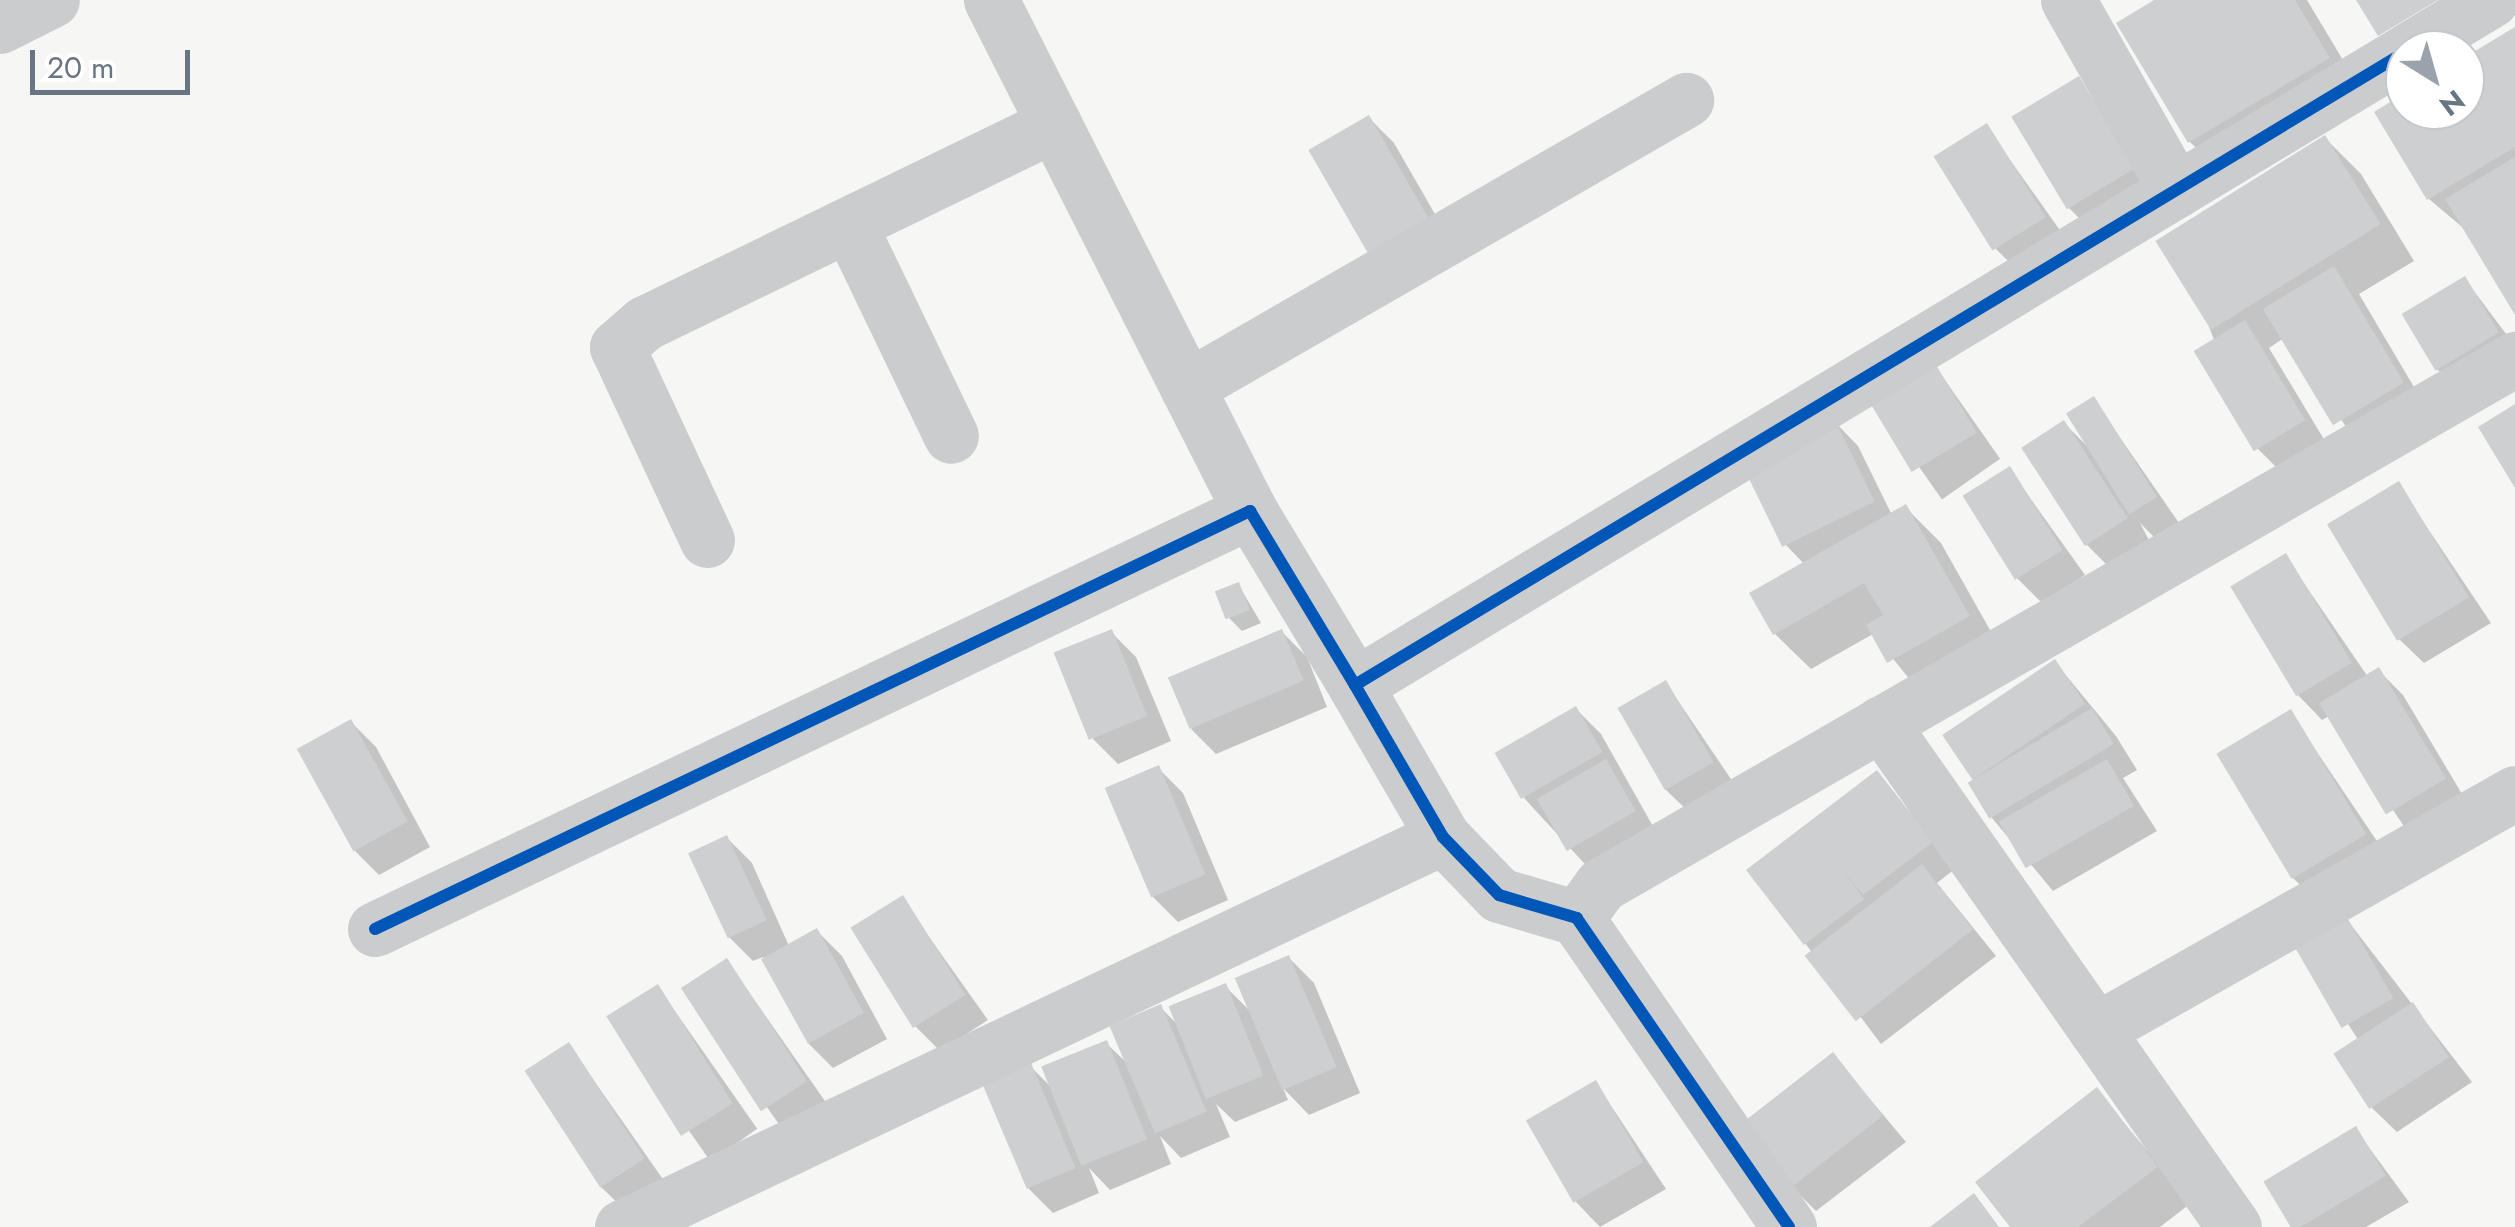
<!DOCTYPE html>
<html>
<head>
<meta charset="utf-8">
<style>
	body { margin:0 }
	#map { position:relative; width:2515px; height:1227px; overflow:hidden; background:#f6f6f5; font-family:Jost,sans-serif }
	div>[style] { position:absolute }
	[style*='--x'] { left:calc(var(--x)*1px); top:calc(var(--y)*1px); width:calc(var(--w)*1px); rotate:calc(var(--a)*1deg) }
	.shadow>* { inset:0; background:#0003; transform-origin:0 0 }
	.building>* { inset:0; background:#cdcfd0; transform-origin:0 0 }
	.street>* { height:55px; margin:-27.5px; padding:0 27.5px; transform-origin:27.5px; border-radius:27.5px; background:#cbcccd }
	.cycleway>* { height:12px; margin:-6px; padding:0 6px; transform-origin:6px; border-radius:6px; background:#0057b8 }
	span { translate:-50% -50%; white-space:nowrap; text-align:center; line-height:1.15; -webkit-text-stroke:10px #fff; paint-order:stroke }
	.north { position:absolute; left:2385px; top:30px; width:100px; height:100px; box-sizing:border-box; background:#fff; border:2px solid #c3c8cd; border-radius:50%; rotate:143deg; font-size:28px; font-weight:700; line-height:40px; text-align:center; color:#687683 }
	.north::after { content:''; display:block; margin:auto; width:35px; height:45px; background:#9aa3ab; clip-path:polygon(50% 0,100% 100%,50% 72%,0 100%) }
	.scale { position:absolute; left:30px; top:50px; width:160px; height:45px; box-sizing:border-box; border:5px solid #687683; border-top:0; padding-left:12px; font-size:30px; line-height:35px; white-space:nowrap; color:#687683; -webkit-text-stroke:8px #fff; paint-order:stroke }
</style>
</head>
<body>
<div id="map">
	<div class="shadow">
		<i style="clip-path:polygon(2159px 0,2307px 0,2364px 95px,2226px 177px,2190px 142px,2120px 24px)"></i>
		<i style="clip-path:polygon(2515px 30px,2515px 310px,2468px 232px,2429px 199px,2377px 113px,2405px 96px,2405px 110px,2465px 110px,2465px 60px)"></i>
		<i style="clip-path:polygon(2079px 79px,2158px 194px,2094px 233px,2069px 208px)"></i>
		<i style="clip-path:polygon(1369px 118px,1394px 143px,1454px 247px,1396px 280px)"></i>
		<i style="clip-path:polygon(1986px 126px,2069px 243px,2021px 274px,1996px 249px)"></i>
		<i style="clip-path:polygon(2325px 138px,2361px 174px,2414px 261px,2359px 294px,2427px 409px,2361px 448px,2284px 338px,2269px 348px,2328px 446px,2282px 473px,2257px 448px,2209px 327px)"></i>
		<i style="clip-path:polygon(2465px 279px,2515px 346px,2462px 394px,2437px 369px)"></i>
		<i style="left:1933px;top:363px;width:117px;height:71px;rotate:55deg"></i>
		<i style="clip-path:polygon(2094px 400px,2179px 523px,2155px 538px,2140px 523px,2151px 544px,2111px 569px,2086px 544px,2064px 423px,2086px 445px)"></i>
		<i style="clip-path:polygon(1834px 421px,1858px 446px,1892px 515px,1905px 507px,1941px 543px,2003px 653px,1924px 697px,1873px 634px,1811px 669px,1775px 634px,1805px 565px,1786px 545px)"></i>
		<i style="clip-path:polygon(2010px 470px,2085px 575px,2042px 603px,2017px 578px)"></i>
		<i style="clip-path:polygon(2398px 484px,2491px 623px,2424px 663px,2399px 639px)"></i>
		<i style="clip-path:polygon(2286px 557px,2368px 677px,2378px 670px,2403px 695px,2468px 804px,2412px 838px,2329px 716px,2322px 720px,2298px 695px)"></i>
		<i style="clip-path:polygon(1238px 584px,1261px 623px,1242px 631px,1229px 618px)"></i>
		<i style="clip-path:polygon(1111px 632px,1136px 657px,1171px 741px,1118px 764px,1093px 739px)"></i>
		<i style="clip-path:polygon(1282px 632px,1307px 657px,1327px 707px,1216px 754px,1191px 729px)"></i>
		<i style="clip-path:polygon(2055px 662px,2116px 736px,2137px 770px,2123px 778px,2157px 831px,2053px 891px,1992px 818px,1973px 778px)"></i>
		<i style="clip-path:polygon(1666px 683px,1737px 788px,1691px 814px,1666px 790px)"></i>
		<i style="clip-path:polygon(1576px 709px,1601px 734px,1659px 837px,1595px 875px,1524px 798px)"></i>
		<i style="clip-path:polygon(2290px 712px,2389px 859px,2318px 902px,2293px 878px)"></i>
		<i style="clip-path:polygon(351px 722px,376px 747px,430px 847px,379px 875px,354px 850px,300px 750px)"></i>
		<i style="clip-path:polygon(1158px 768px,1183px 793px,1228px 900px,1178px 922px,1153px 897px)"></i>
		<i style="clip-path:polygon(1877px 773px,1956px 868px,1937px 883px,1996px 956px,1881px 1044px,1750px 870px)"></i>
		<i style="clip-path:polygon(727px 838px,752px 863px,789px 946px,817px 931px,842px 956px,887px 1039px,833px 1068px,808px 1043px,763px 957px,753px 961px,728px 936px)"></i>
		<i style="clip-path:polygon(902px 899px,988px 1020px,940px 1051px,915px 1026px)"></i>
		<i style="clip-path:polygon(2345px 917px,2472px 1082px,2397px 1132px,2372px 1108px,2359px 1041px,2297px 945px)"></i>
		<i style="clip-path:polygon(1289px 958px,1314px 983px,1360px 1093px,1309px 1115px,1283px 1088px,1288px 1100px,1235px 1122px,1216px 1104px,1230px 1137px,1181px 1158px,1160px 1136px,1171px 1164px,1110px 1190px,1089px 1168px,1099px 1193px,1053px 1213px,1028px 1188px,1030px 1066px,1052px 1088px,1106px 1043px,1127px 1063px,1160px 1007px,1179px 1026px,1225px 986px,1251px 1012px)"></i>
		<i style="left:727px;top:961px;width:179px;height:51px;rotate:55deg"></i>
		<i style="left:658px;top:987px;width:173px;height:57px;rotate:55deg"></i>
		<i style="clip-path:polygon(569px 1045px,667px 1185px,625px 1210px,600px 1186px)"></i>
		<i style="clip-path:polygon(1833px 1055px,1906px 1142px,1816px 1211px,1791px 1186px)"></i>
		<i style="clip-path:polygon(1596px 1083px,1666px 1189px,1600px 1227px,1576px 1202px)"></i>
		<i style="clip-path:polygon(2097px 1091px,2191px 1203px,2160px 1227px,2013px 1227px)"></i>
		<i style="clip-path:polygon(2356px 1130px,2409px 1202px,2366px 1227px,2293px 1227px,2267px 1183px)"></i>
	</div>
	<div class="building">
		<i style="clip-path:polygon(2154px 0,2295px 0,2330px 58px,2188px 143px,2116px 23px)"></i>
		<i style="clip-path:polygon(2356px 0,2438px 0,2378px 36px)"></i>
		<i style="clip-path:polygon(2515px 27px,2515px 147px,2427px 200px,2374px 112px,2405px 93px,2405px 110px,2465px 110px,2465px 57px)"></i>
		<i style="left:2079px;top:76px;width:108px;height:79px;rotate:59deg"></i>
		<i style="left:1369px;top:115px;width:123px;height:70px;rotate:60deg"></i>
		<i style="left:1987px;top:123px;width:111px;height:63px;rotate:58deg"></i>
		<i style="left:2325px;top:135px;width:105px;height:200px;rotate:58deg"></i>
		<i style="clip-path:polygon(2515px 157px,2515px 315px,2445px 199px)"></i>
		<i style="left:2334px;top:266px;width:136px;height:83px;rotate:59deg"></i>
		<i style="left:2465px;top:276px;width:66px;height:74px;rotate:59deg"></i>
		<i style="left:2245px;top:320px;width:117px;height:60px;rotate:59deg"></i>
		<i style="left:1933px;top:360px;width:85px;height:76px;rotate:59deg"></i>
		<i style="left:2094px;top:396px;width:119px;height:33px;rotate:58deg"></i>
		<i style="clip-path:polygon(2515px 404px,2515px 488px,2478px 427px)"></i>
		<i style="left:1834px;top:418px;width:93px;height:103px;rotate:64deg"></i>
		<i style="left:2064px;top:420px;width:117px;height:51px;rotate:57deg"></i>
		<i style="left:2010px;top:466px;width:99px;height:56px;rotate:58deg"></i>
		<i style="left:2399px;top:481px;width:136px;height:84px;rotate:59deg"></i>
		<i style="clip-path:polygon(1906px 504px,1970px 616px,1887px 663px,1866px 625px,1883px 615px,1864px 583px,1773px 635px,1749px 593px)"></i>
		<i style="left:2286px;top:553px;width:128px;height:65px;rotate:59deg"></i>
		<i style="left:1239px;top:582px;width:30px;height:26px;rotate:69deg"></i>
		<i style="left:1112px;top:629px;width:94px;height:63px;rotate:68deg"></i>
		<i style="left:1282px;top:629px;width:56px;height:124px;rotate:67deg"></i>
		<i style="left:2055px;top:659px;width:54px;height:136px;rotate:56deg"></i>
		<i style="left:2379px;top:667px;width:130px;height:70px;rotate:59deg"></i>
		<i style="left:1666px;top:680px;width:95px;height:56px;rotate:60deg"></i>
		<i style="left:1576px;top:706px;width:53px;height:94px;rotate:60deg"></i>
		<i style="left:2092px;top:708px;width:42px;height:145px;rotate:59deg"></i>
		<i style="left:2291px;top:709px;width:146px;height:87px;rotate:59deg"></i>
		<i style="left:351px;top:719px;width:117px;height:62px;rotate:61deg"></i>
		<i style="left:1606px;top:759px;width:60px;height:80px;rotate:60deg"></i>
		<i style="left:2107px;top:759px;width:54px;height:125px;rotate:60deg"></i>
		<i style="left:1159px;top:765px;width:119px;height:59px;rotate:67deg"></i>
		<i style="clip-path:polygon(1877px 770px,1933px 842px,1863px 895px,1841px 868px,1864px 899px,1804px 945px,1746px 870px)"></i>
		<i style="left:727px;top:835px;width:94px;height:43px;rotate:65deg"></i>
		<i style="left:1922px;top:864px;width:83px;height:149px;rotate:52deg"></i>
		<i style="left:903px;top:895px;width:118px;height:62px;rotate:58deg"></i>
		<i style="left:2345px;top:914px;width:97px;height:60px;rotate:60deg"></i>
		<i style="left:817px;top:928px;width:97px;height:64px;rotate:61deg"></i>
		<i style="left:1289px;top:955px;width:122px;height:59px;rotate:67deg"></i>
		<i style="left:727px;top:958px;width:147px;height:55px;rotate:57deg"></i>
		<i style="left:1226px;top:983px;width:100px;height:62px;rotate:68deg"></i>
		<i style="left:658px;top:984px;width:141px;height:61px;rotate:58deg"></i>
		<i style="left:2413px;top:1002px;width:66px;height:95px;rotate:57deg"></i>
		<i style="left:1161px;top:1004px;width:117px;height:56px;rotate:67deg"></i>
		<i style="left:1107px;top:1040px;width:107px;height:71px;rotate:68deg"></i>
		<i style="left:569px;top:1042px;width:139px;height:53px;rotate:57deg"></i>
		<i style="left:1833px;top:1052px;width:81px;height:117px;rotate:52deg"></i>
		<i style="left:1031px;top:1063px;width:114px;height:53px;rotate:67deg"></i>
		<i style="left:1596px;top:1080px;width:95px;height:81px;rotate:60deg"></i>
		<i style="clip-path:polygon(2097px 1087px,2158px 1167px,2078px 1227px,2010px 1227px,1975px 1182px)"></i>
		<i style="left:2356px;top:1126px;width:58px;height:108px;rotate:59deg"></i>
		<i style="clip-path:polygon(1974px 1193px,1999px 1227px,1930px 1227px)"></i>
	</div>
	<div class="street">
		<i style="--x:991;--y:0;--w:573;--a:63.12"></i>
		<i style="--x:2068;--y:0;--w:219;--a:60.4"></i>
		<i style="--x:0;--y:26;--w:58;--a:-26.6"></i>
		<i style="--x:2408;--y:50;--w:97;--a:-31.1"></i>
		<i style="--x:849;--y:224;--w:235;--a:64.3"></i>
		<i style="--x:1187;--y:387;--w:576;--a:-29.91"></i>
		<i style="--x:707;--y:540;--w:213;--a:-115"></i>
		<i style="--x:617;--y:347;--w:37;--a:-41"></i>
		<i style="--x:645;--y:323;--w:455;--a:-25.9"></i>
		<i style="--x:1881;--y:723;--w:615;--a:54.99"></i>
		<i style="--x:1577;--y:918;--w:41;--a:-54"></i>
		<i style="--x:1601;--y:885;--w:1055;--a:-29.92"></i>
		<i style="--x:375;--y:929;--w:970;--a:-25.53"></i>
		<i style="--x:1250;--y:511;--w:203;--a:58.9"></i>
		<i style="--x:2096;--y:1030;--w:481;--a:-29.5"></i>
		<i style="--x:622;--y:1227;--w:909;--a:-25.41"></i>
		<i style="--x:1789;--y:1227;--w:375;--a:-124.5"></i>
		<i style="--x:1577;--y:918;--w:81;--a:-163.6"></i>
		<i style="--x:1499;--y:895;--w:81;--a:-134"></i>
		<i style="--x:1443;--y:837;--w:176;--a:-120.1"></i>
		<i style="--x:1355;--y:685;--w:1226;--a:-31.08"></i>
	</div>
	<div class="cycleway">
		<i style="--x:375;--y:929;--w:970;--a:-25.53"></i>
		<i style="--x:1250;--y:511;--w:203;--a:58.9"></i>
		<i style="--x:1789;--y:1227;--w:375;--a:-124.5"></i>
		<i style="--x:1577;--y:918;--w:81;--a:-163.6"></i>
		<i style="--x:1499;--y:895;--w:81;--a:-134"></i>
		<i style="--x:1443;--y:837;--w:176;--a:-120.1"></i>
		<i style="--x:1355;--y:685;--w:1226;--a:-31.08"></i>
	</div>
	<div class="north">N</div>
	<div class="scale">20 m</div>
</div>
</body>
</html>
